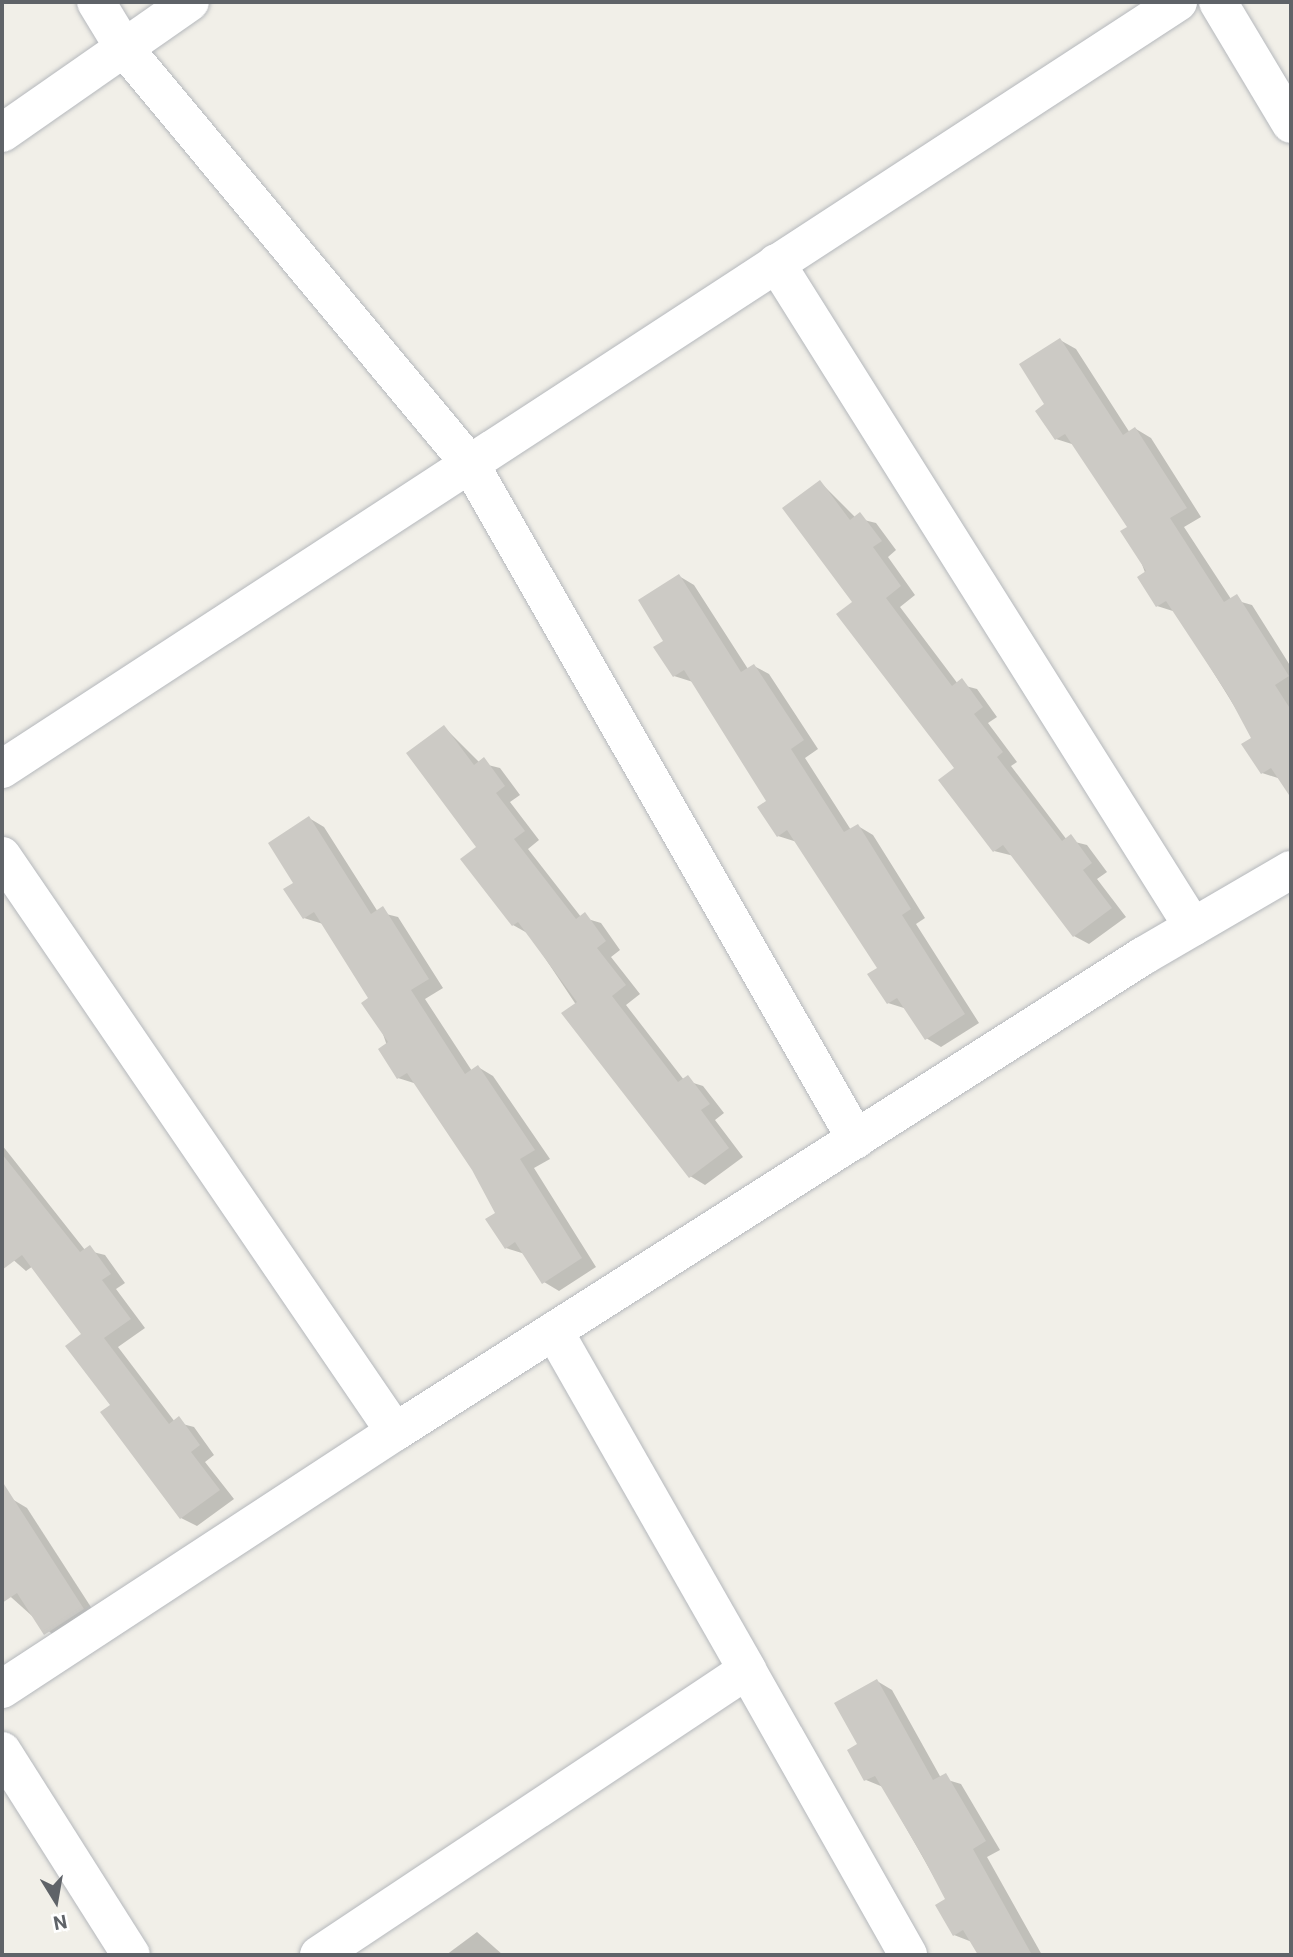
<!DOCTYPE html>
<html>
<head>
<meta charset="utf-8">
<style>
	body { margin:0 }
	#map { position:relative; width:1293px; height:1957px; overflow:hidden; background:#f1efe8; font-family:Roboto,sans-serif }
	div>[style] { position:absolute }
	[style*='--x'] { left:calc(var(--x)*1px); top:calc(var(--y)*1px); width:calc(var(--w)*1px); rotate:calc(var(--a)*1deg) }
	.shadow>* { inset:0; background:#0003 }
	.building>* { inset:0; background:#cccac5 }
	.roads { filter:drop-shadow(0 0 2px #b5b8bc) drop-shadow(0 0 2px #b5b8bc) }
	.minor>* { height:38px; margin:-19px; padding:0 19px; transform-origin:19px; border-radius:19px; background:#fff }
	span { translate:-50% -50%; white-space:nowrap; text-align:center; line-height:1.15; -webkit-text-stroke:7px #fff; paint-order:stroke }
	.frame { position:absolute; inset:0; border:4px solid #5f6368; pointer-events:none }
	.north { position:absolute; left:21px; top:1866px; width:70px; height:70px; -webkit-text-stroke:5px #fff; paint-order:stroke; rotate:169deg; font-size:19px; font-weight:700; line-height:28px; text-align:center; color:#5f6368 }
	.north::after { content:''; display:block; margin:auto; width:24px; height:32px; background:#5f6368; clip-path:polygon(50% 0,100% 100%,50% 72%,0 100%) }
</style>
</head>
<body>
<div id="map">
	<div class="shadow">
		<i style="clip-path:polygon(1060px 340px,1076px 349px,1130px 433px,1136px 429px,1151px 438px,1201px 517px,1184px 527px,1231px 599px,1252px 605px,1291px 667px,1291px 795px,1281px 779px,1262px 773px,1254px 738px,1176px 612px,1157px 606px,1129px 528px,1075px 445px,1056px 439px,1047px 405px)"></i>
		<i style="clip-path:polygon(820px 482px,856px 518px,876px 523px,896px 550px,888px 557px,915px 595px,900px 607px,958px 684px,977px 689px,997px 717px,988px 723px,1017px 762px,1011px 766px,1067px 840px,1087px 845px,1107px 872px,1097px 879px,1126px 917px,1089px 944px,1074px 936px,1014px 856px,994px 851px,956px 768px,854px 602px)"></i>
		<i style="clip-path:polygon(679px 576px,694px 585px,748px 669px,754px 666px,769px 674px,818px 749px,805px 758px,851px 830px,858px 826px,873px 835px,925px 918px,916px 924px,979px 1023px,941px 1047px,926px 1038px,907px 1009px,888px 1003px,879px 969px,797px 842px,778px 836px,769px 802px,693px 682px,674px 676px,665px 641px)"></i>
		<i style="clip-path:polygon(444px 727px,480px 763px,500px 768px,520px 795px,510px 802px,539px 840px,528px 849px,581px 917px,601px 923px,620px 950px,611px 957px,640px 994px,626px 1005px,684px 1080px,703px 1086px,724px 1113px,715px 1120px,743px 1157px,705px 1185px,690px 1176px,529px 934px,513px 925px,478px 847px)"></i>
		<i style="clip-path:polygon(309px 818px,324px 827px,378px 912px,398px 917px,443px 988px,425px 999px,472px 1071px,478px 1067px,493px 1076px,550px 1159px,534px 1168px,596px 1267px,559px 1291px,544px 1282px,525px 1254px,506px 1248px,497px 1213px,474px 1169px,417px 1084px,398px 1078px,371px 999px,323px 924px,304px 918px,295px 883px)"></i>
		<i style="clip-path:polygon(2px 1145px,85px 1250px,105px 1255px,125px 1283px,116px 1289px,145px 1328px,118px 1347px,175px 1422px,194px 1427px,214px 1455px,205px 1462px,234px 1499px,197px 1526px,181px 1518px,113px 1405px,84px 1335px,33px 1266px,26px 1271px,2px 1250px)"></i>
		<i style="clip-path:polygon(12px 1499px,27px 1508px,98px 1618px,61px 1642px,2px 1589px,2px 1506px)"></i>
		<i style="clip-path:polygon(877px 1681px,892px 1690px,941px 1778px,961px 1784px,1000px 1850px,987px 1857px,1042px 1955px,980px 1955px,972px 1942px,954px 1935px,947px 1900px,883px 1787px,866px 1780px,860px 1745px)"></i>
		<i style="clip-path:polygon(477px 1932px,503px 1955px,446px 1955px)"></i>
	</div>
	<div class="building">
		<i style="clip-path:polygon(1060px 338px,1123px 435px,1135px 427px,1187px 508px,1170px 518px,1224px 602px,1237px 594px,1289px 676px,1275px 685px,1291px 710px,1291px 798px,1271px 768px,1261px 774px,1241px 744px,1251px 738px,1228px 695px,1166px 601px,1156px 607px,1137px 577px,1146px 571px,1120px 531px,1127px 527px,1065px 434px,1055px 440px,1035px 411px,1044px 404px,1019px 364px)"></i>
		<i style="clip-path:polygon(820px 480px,850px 520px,860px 512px,882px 541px,873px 547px,901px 586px,886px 598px,952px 686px,962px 678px,983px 707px,974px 714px,1003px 752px,997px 757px,1062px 841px,1071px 834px,1092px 863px,1083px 870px,1112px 908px,1073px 937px,1003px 845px,993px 852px,938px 780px,954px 768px,836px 614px,852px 602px,782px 508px)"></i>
		<i style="clip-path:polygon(679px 574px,741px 672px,754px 664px,804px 740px,791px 749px,844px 832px,858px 824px,911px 909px,902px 915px,965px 1014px,925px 1040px,897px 998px,887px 1004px,867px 974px,877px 968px,787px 830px,777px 837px,757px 807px,766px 801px,684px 670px,673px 677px,653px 647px,663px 641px,638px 600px)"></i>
		<i style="clip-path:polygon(444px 725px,474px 765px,484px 757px,505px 786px,496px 793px,525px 831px,514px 839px,576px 919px,585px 912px,606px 941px,597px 948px,626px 985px,612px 996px,678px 1082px,688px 1075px,710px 1104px,701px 1110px,729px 1148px,689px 1178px,561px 1013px,577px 1002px,518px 922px,512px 926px,460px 859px,476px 847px,406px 753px)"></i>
		<i style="clip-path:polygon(309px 816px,371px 914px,383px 906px,429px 979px,411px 990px,465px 1074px,478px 1065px,535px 1150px,520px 1159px,582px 1258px,542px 1284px,515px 1242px,505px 1249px,485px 1219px,495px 1213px,472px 1170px,407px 1073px,397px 1079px,378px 1049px,388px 1042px,361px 1003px,368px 998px,314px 912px,303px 919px,283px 889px,293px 883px,268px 843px)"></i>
		<i style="clip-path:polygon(2px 1154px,80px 1252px,90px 1245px,111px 1274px,102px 1280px,131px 1319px,104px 1338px,169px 1424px,179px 1416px,200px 1445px,191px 1452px,220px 1490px,180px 1519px,100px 1412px,110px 1405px,65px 1346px,81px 1334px,22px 1255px,2px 1270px)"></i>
		<i style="clip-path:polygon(2px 1481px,84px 1609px,44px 1635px,17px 1593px,2px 1603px)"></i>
		<i style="clip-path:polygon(877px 1679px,933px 1780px,946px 1773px,986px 1841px,973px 1849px,1032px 1955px,978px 1955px,963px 1930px,953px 1936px,935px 1905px,945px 1899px,923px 1857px,875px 1776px,864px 1781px,847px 1750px,857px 1744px,834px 1703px)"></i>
	</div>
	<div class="roads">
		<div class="minor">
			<i style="--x:96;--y:2;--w:54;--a:58.7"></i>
			<i style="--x:124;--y:48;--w:541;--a:50.25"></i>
			<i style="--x:470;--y:464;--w:778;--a:60.24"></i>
			<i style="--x:1218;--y:2;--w:142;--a:59.1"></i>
			<i style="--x:2;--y:133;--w:229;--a:-34.9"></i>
			<i style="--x:776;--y:263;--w:784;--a:57.87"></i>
			<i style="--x:2;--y:769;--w:1404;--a:-33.11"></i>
			<i style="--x:2;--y:856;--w:697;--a:55.69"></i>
			<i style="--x:554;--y:1331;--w:390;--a:60.3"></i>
			<i style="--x:2;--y:1689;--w:470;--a:-33.2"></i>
			<i style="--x:395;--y:1432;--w:887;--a:-32.47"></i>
			<i style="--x:1143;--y:956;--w:171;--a:-30.2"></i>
			<i style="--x:2;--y:1751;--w:241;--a:57.7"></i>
			<i style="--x:319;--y:1955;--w:514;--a:-33.66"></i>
			<i style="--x:747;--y:1670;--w:327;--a:60.5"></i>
		</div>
	</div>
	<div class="frame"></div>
	<div class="north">N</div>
</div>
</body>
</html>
